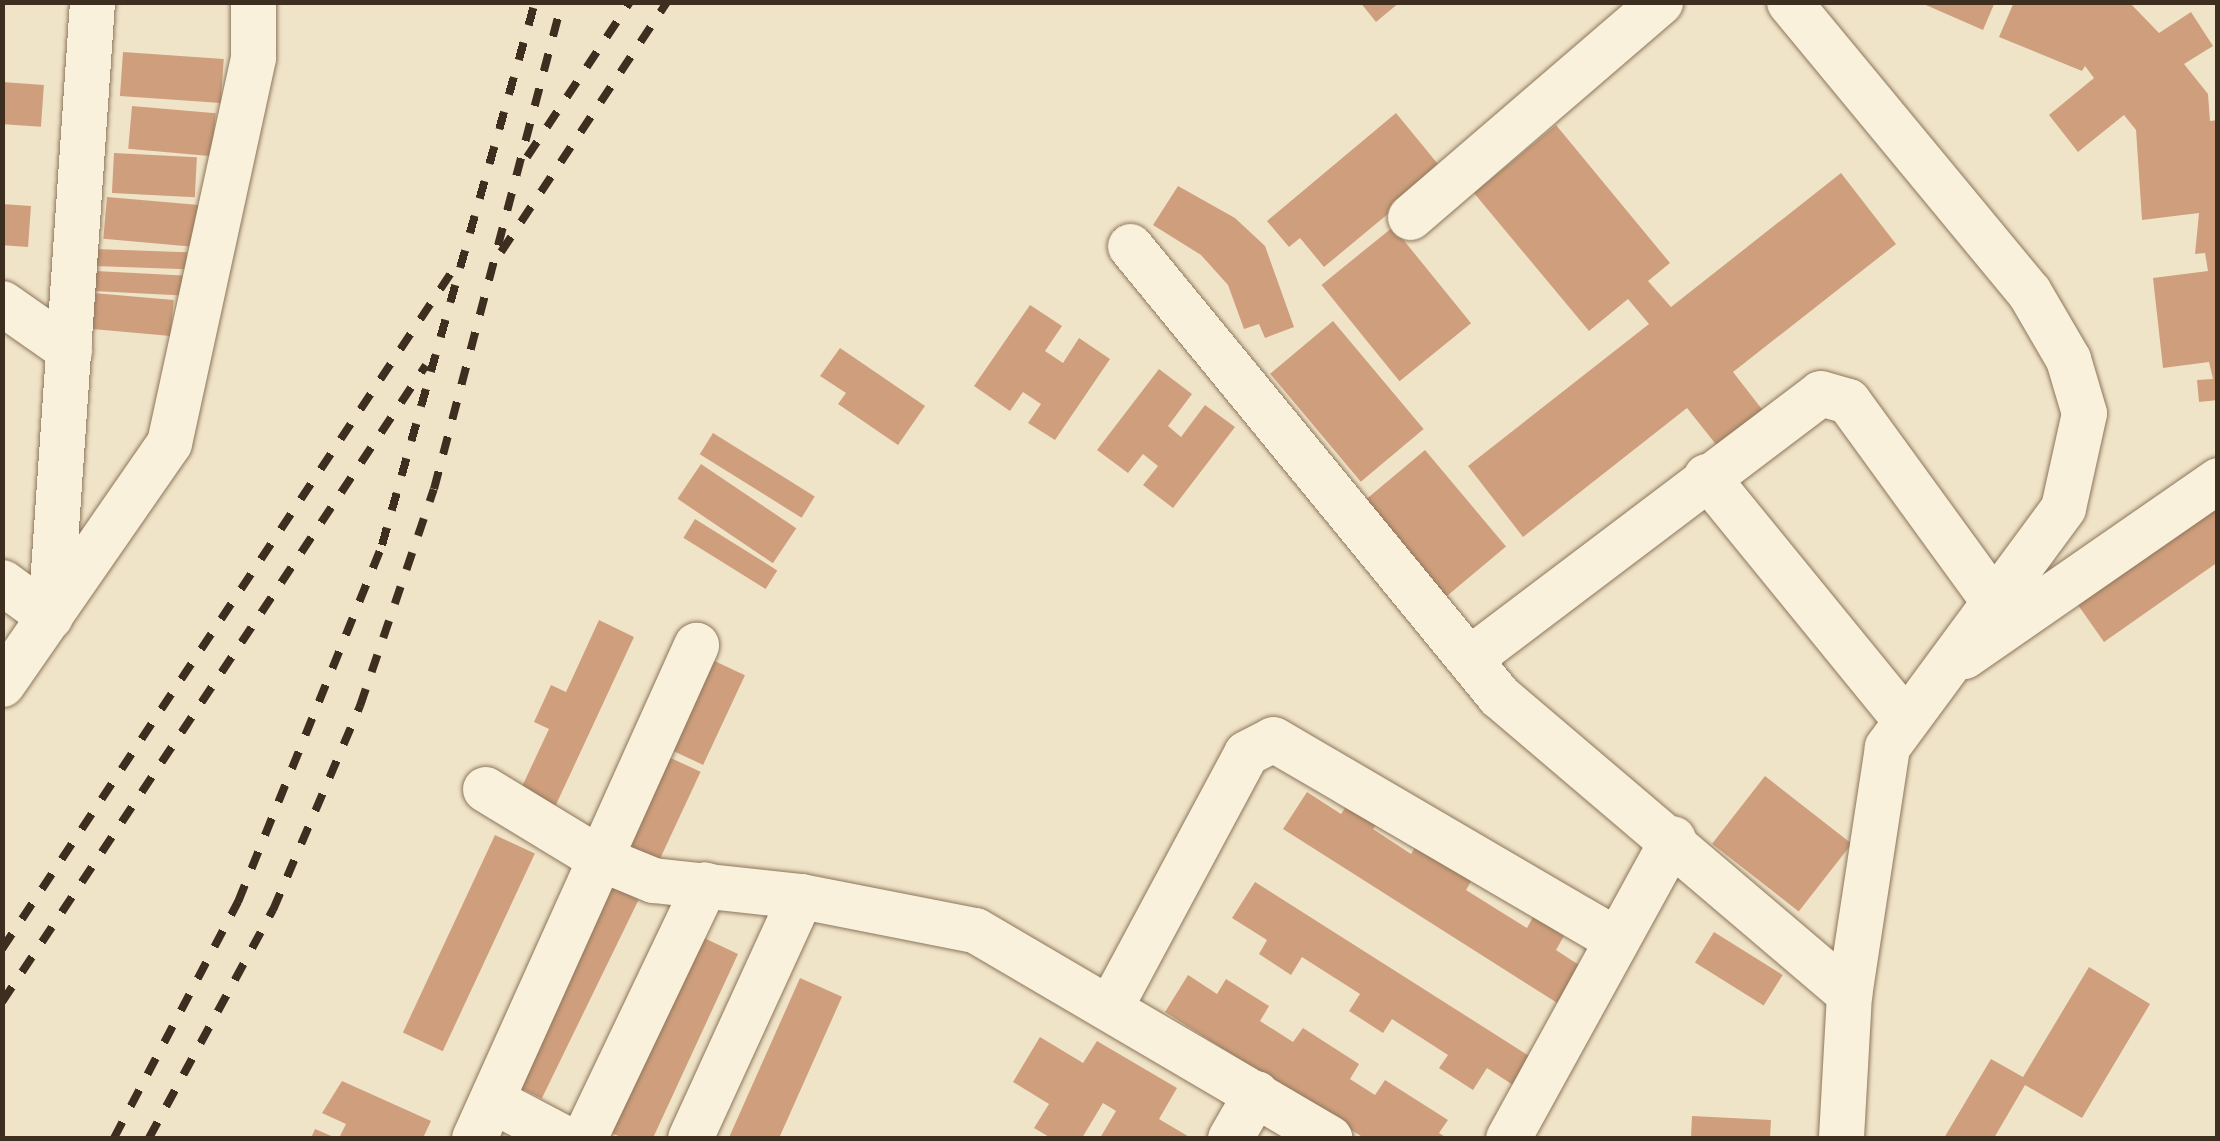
<!DOCTYPE html>
<html>
<head>
<meta charset="utf-8">
<style>
	body { margin:0 }
	#map { position:relative; width:2220px; height:1141px; overflow:hidden; background:#f0e4c8; font-family:Spectral,serif }
	div>[style] { position:absolute }
	[style*='--x'] { left:calc(var(--x)*1px); top:calc(var(--y)*1px); width:calc(var(--w)*1px); rotate:calc(var(--a)*1deg) }
	.building>* { inset:0; background:#cf9f7d; transform-origin:0 0 }
	.roads { filter:drop-shadow(0 0 2px #8d765c) drop-shadow(0 0 2px #8d765c) }
	.street>* { height:45px; margin:-22.5px; padding:0 22.5px; transform-origin:22.5px; border-radius:22.5px; background:#faf1dc }
	.rail>* { height:8px; margin-top:-4px; transform-origin:0; background:repeating-linear-gradient(90deg,#3d2e20 0 18px,transparent 0 36px) }
	span { translate:-50% -50%; white-space:nowrap; text-align:center; line-height:1.15; -webkit-text-stroke:10px #f7eed8; paint-order:stroke }
	.frame { position:absolute; inset:0; border:5px solid #3d2e20; pointer-events:none }
</style>
</head>
<body>
<div id="map">
	<div class="building">
		<i style="clip-path:polygon(1360px 2px,1400px 2px,1376px 22px)"></i>
		<i style="clip-path:polygon(1919px 2px,1995px 2px,1983px 30px)"></i>
		<i style="clip-path:polygon(2014px 2px,2129px 2px,2159px 33px,2191px 12px,2213px 46px,2184px 64px,2208px 94px,2210px 121px,2218px 120px,2218px 400px,2199px 402px,2197px 380px,2213px 379px,2209px 362px,2163px 368px,2153px 278px,2208px 271px,2205px 253px,2195px 254px,2199px 213px,2142px 220px,2136px 130px,2124px 115px,2078px 152px,2049px 115px,2094px 78px,2085px 66px,2082px 71px,1999px 37px)"></i>
		<i style="left:123px;top:52px;width:101px;height:44px;rotate:4deg"></i>
		<i style="left:2px;top:82px;width:42px;height:42px;rotate:4deg"></i>
		<i style="left:132px;top:106px;width:84px;height:43px;rotate:5deg"></i>
		<i style="clip-path:polygon(1396px 113px,1442px 169px,1324px 267px,1300px 238px,1289px 247px,1267px 221px)"></i>
		<i style="clip-path:polygon(1556px 125px,1670px 263px,1648px 281px,1671px 307px,1841px 173px,1896px 244px,1733px 372px,1768px 417px,1722px 452px,1687px 408px,1523px 537px,1468px 466px,1649px 324px,1628px 299px,1589px 331px,1474px 193px)"></i>
		<i style="left:114px;top:153px;width:83px;height:40px;rotate:3deg"></i>
		<i style="clip-path:polygon(1178px 186px,1235px 218px,1265px 246px,1294px 327px,1265px 338px,1259px 324px,1244px 329px,1228px 285px,1201px 255px,1153px 225px)"></i>
		<i style="left:107px;top:197px;width:98px;height:42px;rotate:5deg"></i>
		<i style="left:2px;top:204px;width:29px;height:41px;rotate:4deg"></i>
		<i style="left:1393px;top:227px;width:124px;height:92px;rotate:51deg"></i>
		<i style="left:95px;top:249px;width:92px;height:17px;rotate:2deg"></i>
		<i style="left:95px;top:271px;width:88px;height:20px;rotate:3deg"></i>
		<i style="left:93px;top:293px;width:81px;height:36px;rotate:5deg"></i>
		<i style="clip-path:polygon(1030px 305px,1062px 326px,1045px 351px,1063px 363px,1079px 338px,1110px 359px,1055px 440px,1028px 423px,1041px 404px,1023px 392px,1010px 411px,974px 386px)"></i>
		<i style="left:1333px;top:321px;width:141px;height:82px;rotate:50deg"></i>
		<i style="clip-path:polygon(840px 348px,925px 406px,898px 445px,838px 404px,846px 393px,820px 376px)"></i>
		<i style="clip-path:polygon(1159px 369px,1192px 394px,1168px 426px,1181px 437px,1205px 405px,1235px 427px,1173px 508px,1143px 485px,1158px 466px,1143px 454px,1128px 473px,1097px 450px)"></i>
		<i style="left:713px;top:433px;width:120px;height:25px;rotate:32deg"></i>
		<i style="left:1425px;top:450px;width:126px;height:83px;rotate:50deg"></i>
		<i style="left:701px;top:464px;width:115px;height:42px;rotate:34deg"></i>
		<i style="clip-path:polygon(2218px 506px,2218px 562px,2104px 642px,2078px 605px)"></i>
		<i style="left:695px;top:519px;width:97px;height:22px;rotate:32deg"></i>
		<i style="clip-path:polygon(599px 620px,634px 637px,554px 809px,519px 793px,549px 729px,534px 722px,551px 685px,566px 692px)"></i>
		<i style="left:706px;top:657px;width:43px;height:99px;rotate:25deg"></i>
		<i style="left:658px;top:752px;width:47px;height:107px;rotate:25deg"></i>
		<i style="left:1765px;top:776px;width:110px;height:86px;rotate:38deg"></i>
		<i style="clip-path:polygon(1307px 792px,1341px 814px,1350px 801px,1380px 819px,1373px 829px,1411px 854px,1418px 843px,1473px 878px,1466px 890px,1527px 928px,1533px 917px,1564px 936px,1556px 950px,1585px 969px,1562px 1006px,1283px 829px)"></i>
		<i style="left:495px;top:835px;width:44px;height:218px;rotate:25deg"></i>
		<i style="left:600px;top:881px;width:43px;height:221px;rotate:26deg"></i>
		<i style="clip-path:polygon(1255px 882px,1534px 1059px,1516px 1087px,1487px 1068px,1473px 1090px,1439px 1068px,1448px 1055px,1392px 1019px,1383px 1033px,1349px 1011px,1360px 994px,1302px 957px,1291px 975px,1259px 954px,1267px 940px,1232px 918px)"></i>
		<i style="left:1714px;top:932px;width:81px;height:36px;rotate:32deg"></i>
		<i style="clip-path:polygon(702px 937px,738px 954px,653px 1138px,624px 1138px,611px 1133px)"></i>
		<i style="clip-path:polygon(2089px 967px,2150px 1004px,2082px 1118px,2025px 1085px,1994px 1138px,1944px 1138px,1991px 1059px,2023px 1077px)"></i>
		<i style="clip-path:polygon(1188px 975px,1217px 994px,1226px 979px,1269px 1006px,1260px 1021px,1293px 1042px,1303px 1028px,1359px 1064px,1350px 1079px,1375px 1095px,1385px 1080px,1448px 1120px,1439px 1133px,1447px 1138px,1364px 1138px,1165px 1012px)"></i>
		<i style="left:800px;top:978px;width:46px;height:177px;rotate:24deg"></i>
		<i style="clip-path:polygon(1040px 1037px,1083px 1063px,1097px 1041px,1177px 1088px,1159px 1119px,1191px 1138px,1100px 1138px,1116px 1111px,1103px 1103px,1082px 1138px,1051px 1138px,1034px 1128px,1049px 1104px,1013px 1082px)"></i>
		<i style="clip-path:polygon(342px 1081px,431px 1121px,423px 1138px,339px 1138px,346px 1124px,322px 1113px)"></i>
		<i style="clip-path:polygon(1692px 1116px,1771px 1120px,1770px 1138px,1691px 1138px)"></i>
		<i style="clip-path:polygon(315px 1129px,336px 1138px,311px 1138px)"></i>
	</div>
	<div class="roads">
		<div class="street">
			<i style="--x:1789;--y:2;--w:376;--a:50.4"></i>
			<i style="--x:2029;--y:292;--w:78;--a:59.8"></i>
			<i style="--x:2068;--y:359;--w:56;--a:73.5"></i>
			<i style="--x:2084;--y:413;--w:97;--a:102.5"></i>
			<i style="--x:2063;--y:508;--w:297;--a:126.4"></i>
			<i style="--x:1887;--y:747;--w:250;--a:98.7"></i>
			<i style="--x:1849;--y:994;--w:144;--a:93.2"></i>
			<i style="--x:1410;--y:217;--w:330;--a:-40.7"></i>
			<i style="--x:1130;--y:246;--w:582;--a:50.65"></i>
			<i style="--x:1499;--y:696;--w:460;--a:40.4"></i>
			<i style="--x:2;--y:303;--w:82;--a:35"></i>
			<i style="--x:1706;--y:476;--w:313;--a:50.8"></i>
			<i style="--x:2;--y:582;--w:59;--a:36.1"></i>
			<i style="--x:50;--y:615;--w:614;--a:-86.08"></i>
			<i style="--x:1964;--y:656;--w:309;--a:-34.7"></i>
			<i style="--x:1470;--y:658;--w:439;--a:-37.1"></i>
			<i style="--x:1820;--y:393;--w:29;--a:16"></i>
			<i style="--x:1848;--y:401;--w:245;--a:54"></i>
			<i style="--x:2;--y:684;--w:293;--a:-55.3"></i>
			<i style="--x:169;--y:443;--w:395;--a:-77.7"></i>
			<i style="--x:253;--y:57;--w:55;--a:-90"></i>
			<i style="--x:485;--y:789;--w:131;--a:31.3"></i>
			<i style="--x:597;--y:857;--w:61;--a:22.3"></i>
			<i style="--x:653;--y:880;--w:149;--a:6.2"></i>
			<i style="--x:801;--y:896;--w:177;--a:11.1"></i>
			<i style="--x:975;--y:930;--w:411;--a:30.4"></i>
			<i style="--x:1110;--y:1007;--w:288;--a:-61.8"></i>
			<i style="--x:1246;--y:753;--w:30;--a:-27"></i>
			<i style="--x:1273;--y:739;--w:394;--a:30.3"></i>
			<i style="--x:492;--y:1100;--w:81;--a:27.8"></i>
			<i style="--x:474;--y:1138;--w:541;--a:-65.76"></i>
			<i style="--x:584;--y:1138;--w:281;--a:-64.5"></i>
			<i style="--x:690;--y:1138;--w:266;--a:-65.4"></i>
			<i style="--x:1230;--y:1138;--w:52;--a:-60"></i>
			<i style="--x:1508;--y:1138;--w:342;--a:-61.2"></i>
		</div>
	</div>
	<div class="rail">
		<i style="--x:527;--y:157;--w:186;--a:-56.4"></i>
		<i style="--x:501;--y:252;--w:300;--a:-56.4"></i>
		<i style="--x:2;--y:949;--w:815;--a:-56.41"></i>
		<i style="--x:2;--y:1002;--w:765;--a:-56.35"></i>
		<i style="--x:114;--y:1138;--w:267;--a:-62.3"></i>
		<i style="--x:238;--y:902;--w:385;--a:-68"></i>
		<i style="--x:382;--y:545;--w:564;--a:-74.26"></i>
		<i style="--x:149;--y:1138;--w:260;--a:-61.5"></i>
		<i style="--x:273;--y:910;--w:222;--a:-66.9"></i>
		<i style="--x:360;--y:706;--w:229;--a:-71.2"></i>
		<i style="--x:434;--y:489;--w:504;--a:-75.27"></i>
	</div>
	<div class="frame"></div>
</div>
</body>
</html>
